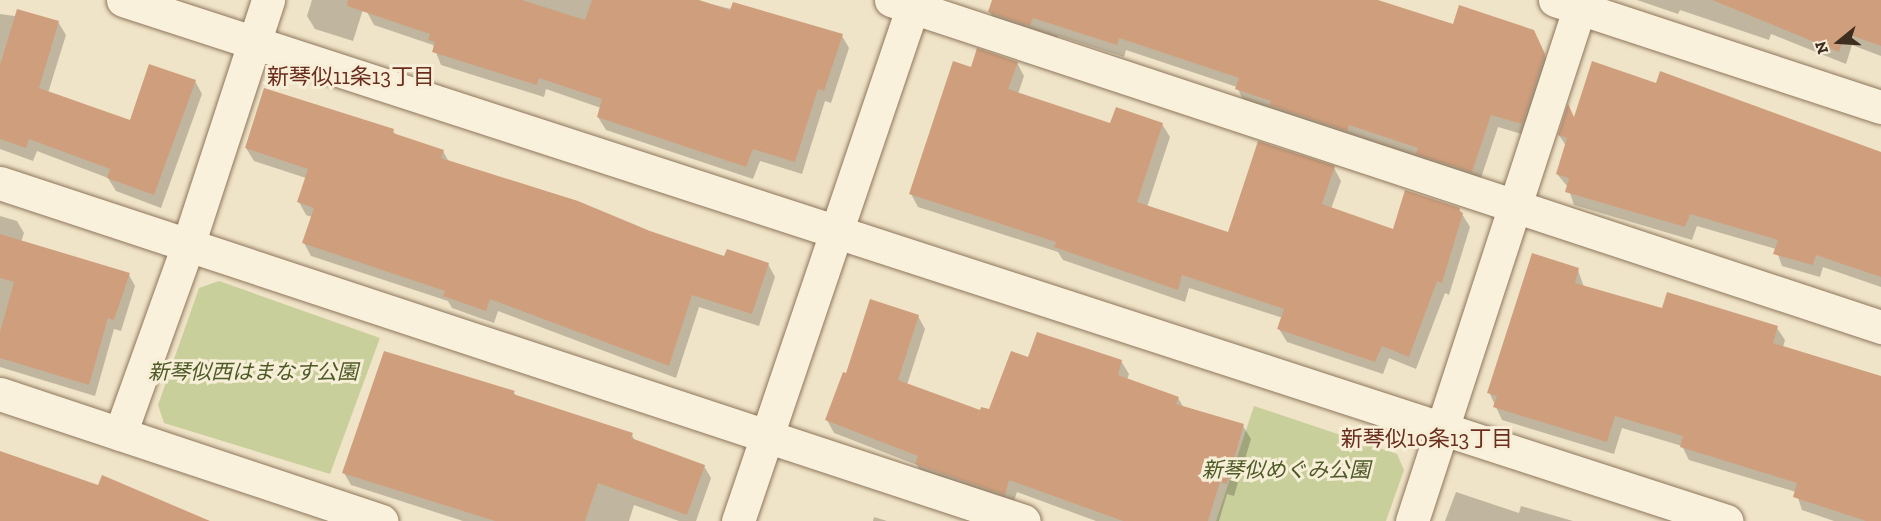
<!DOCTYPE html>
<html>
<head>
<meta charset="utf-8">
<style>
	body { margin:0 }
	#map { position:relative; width:1881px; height:521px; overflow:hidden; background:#f0e4c8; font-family:"Zilla Slab","Noto Sans JP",serif }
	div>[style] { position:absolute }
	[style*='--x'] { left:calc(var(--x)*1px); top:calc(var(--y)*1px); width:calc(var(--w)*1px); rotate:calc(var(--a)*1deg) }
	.green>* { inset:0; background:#c9cf9b }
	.shadow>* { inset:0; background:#0003 }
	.building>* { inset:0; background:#cf9f7d }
	.roads { filter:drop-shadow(0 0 2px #8d765c) drop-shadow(0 0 2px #8d765c) }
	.minor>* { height:33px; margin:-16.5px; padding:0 16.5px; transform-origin:16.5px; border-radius:16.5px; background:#faf1dc }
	span { translate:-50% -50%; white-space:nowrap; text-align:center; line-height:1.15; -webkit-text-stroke:6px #f7eed8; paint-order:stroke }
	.park-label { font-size:21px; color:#4d5a26; font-style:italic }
	.neighbourhood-label { font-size:22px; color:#6b2e1e }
	.north { position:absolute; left:1809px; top:12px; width:60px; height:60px; -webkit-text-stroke:4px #f7eed8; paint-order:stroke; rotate:252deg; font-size:16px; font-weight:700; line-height:24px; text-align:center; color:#3d2e20 }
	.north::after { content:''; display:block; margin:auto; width:21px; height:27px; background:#3d2e20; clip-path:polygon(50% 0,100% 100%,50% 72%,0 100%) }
</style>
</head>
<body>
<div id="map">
	<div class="green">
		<i style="clip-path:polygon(219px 281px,380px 338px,330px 474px,164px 423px,158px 405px,199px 288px)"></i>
		<i style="clip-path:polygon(1254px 406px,1397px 454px,1404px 470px,1386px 521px,1216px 521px)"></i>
	</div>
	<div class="shadow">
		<i style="clip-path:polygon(312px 0,366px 0,353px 41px,315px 29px,307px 16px)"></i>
		<i style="clip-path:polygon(371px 0,694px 0,842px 36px,849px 48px,831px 103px,825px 101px,802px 174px,760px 161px,753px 179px,606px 130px,598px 117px,601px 108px,546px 89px,544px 97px,441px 65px,433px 45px,374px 25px,367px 12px)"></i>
		<i style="clip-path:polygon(994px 0,1373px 0,1454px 25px,1533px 32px,1551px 68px,1529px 136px,1498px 127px,1479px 184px,1244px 102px,1237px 87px,1126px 50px,1124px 57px,1058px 36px,1056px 43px,997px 25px,990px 12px)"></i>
		<i style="clip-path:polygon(1637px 0,1881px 0,1881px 56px,1852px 45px,1846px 64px,1771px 34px,1769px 40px,1680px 10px,1678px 14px)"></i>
		<i style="clip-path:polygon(0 14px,58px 22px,66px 35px,48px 93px,131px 122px,195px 81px,202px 94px,161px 208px,116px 191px,108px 178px,37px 151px,33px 161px,0 149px)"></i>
		<i style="clip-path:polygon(1017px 63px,1024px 76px,1018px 94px,1111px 125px,1162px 124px,1170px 137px,1147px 207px,1229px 234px,1334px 168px,1341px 181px,1331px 209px,1394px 231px,1459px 209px,1470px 227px,1449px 295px,1445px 293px,1416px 369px,1389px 358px,1383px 374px,1287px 342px,1279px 329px,1283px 318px,1189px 288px,1185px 302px,1063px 260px,1058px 252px,918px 207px,911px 194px,972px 69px)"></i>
		<i style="clip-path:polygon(1657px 85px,1881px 153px,1881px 287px,1823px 267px,1820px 277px,1782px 266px,1776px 249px,1697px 226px,1692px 240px,1574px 205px,1568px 187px,1557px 174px,1566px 146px,1559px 135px,1574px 119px)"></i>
		<i style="clip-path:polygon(393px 131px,396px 135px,443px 151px,449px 162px,725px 258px,768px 264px,775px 277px,759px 326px,699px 307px,676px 378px,498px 311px,494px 323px,452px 308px,448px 301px,311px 256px,304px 243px,312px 217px,306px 215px,299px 202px,306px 178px,254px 161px,246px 148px)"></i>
		<i style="clip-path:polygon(0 216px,17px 221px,24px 233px,21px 242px,129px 275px,135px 286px,121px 331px,114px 329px,95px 396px,0 367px)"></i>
		<i style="clip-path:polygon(1578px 270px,1584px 287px,1663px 310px,1777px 328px,1785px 340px,1783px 347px,1881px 379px,1881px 521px,1834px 521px,1802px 510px,1796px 492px,1689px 460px,1682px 446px,1622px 428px,1614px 454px,1502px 420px,1489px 392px)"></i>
		<i style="clip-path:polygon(918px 316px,925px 329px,907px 385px,981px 412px,990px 411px,1029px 359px,1121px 361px,1129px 374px,1127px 380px,1178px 398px,1184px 408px,1243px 426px,1251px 439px,1234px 496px,1227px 494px,1219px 521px,1096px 521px,1017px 492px,1012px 507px,924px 477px,917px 465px,834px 433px,827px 420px,847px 375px)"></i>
		<i style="clip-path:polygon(514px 392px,516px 397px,632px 435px,635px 441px,704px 466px,711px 478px,696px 521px,679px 521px,634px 505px,629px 521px,463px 521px,351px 485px,344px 473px)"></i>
		<i style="clip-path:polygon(1456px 492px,1519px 513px,1521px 506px,1573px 521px,1445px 521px)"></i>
		<i style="clip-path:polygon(874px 517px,887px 521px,873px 521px)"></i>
	</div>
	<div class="building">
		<i style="clip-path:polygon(348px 0,522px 0,585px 20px,592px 0,699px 0,730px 10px,733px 2px,843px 34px,824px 91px,818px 89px,795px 162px,753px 149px,746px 167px,597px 117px,602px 99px,539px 78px,537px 85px,432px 52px,435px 42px,428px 40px,430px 34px,347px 6px)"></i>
		<i style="clip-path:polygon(992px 0,1378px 0,1453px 24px,1459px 5px,1534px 30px,1545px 54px,1522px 124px,1491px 115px,1472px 172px,1416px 154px,1418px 148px,1349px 125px,1347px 131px,1270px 105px,1271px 101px,1235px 89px,1239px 78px,1119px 38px,1117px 45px,1033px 18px,1030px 26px,988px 12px)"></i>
		<i style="clip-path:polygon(1712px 0,1881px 0,1881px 46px,1845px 33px,1839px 52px)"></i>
		<i style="clip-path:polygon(17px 9px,59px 21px,39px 88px,130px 120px,149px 64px,196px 80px,154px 195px,107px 178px,110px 169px,29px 139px,26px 148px,0 139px,0 65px)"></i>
		<i style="clip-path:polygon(977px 48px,1018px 62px,1008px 89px,1110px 123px,1116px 107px,1163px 123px,1137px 202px,1228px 232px,1258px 141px,1335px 166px,1322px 204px,1393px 229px,1405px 190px,1460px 208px,1459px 211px,1463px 213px,1442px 283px,1437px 281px,1409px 357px,1382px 346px,1375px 362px,1277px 329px,1284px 309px,1182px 275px,1178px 290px,1054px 247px,1056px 242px,909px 194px,953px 61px,971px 67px)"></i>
		<i style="clip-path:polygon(1592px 61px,1656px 83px,1660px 71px,1881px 152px,1881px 277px,1816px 255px,1813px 265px,1773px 254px,1778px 240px,1690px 214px,1685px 227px,1565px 192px,1569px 178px,1556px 174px,1567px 138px,1558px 135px,1568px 104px,1574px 117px)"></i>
		<i style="clip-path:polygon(264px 88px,394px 129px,393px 133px,444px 150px,441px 158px,578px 201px,650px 231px,724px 256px,727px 249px,769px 263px,752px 314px,692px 295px,669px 366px,490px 299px,486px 311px,443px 296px,445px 291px,302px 243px,314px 208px,297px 202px,308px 169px,245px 148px)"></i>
		<i style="clip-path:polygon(0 234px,130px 273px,114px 320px,108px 318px,89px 385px,0 358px,0 332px,14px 282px,0 278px)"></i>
		<i style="clip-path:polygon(1532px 253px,1579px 268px,1575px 283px,1662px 308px,1667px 292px,1778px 326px,1773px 343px,1881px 376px,1881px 521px,1866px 521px,1793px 497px,1797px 483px,1680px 447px,1683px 436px,1615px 416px,1607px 442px,1493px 407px,1497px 396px,1487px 393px)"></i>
		<i style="clip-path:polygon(870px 299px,919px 315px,898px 380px,980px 410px,981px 407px,989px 409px,1011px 351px,1028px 357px,1037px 332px,1122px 360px,1118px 375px,1179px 397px,1176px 404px,1244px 424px,1227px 484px,1220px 482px,1208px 521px,1123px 521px,1009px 480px,1005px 495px,915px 464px,918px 456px,825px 420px,843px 372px,846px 373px)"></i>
		<i style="clip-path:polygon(384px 351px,515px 391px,513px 394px,633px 433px,631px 438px,705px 465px,687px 515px,598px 483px,585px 521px,495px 521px,342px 473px)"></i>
		<i style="clip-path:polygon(0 451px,98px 485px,102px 475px,210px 521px,0 521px)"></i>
	</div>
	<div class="roads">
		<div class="minor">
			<i style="--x:123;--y:0;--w:1686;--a:18"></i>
			<i style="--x:891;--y:0;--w:1043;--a:18.28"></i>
			<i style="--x:1555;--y:0;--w:343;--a:18.2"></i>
			<i style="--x:0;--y:183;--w:1078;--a:18.27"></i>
			<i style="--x:0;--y:394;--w:402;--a:18.4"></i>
			<i style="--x:120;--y:434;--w:201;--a:-70.2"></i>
			<i style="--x:188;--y:245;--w:258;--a:-71.9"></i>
			<i style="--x:738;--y:521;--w:550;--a:-71.24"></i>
			<i style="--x:1412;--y:521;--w:548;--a:-71.93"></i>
		</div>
	</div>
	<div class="park-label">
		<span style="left:253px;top:372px">新琴似西はまなす公園</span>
		<span style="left:1286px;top:470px">新琴似めぐみ公園</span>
	</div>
	<div class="neighbourhood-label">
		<span style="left:351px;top:77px">新琴似11条13丁目</span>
		<span style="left:1427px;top:439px">新琴似10条13丁目</span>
	</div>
	<div class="north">N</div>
</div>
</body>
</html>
